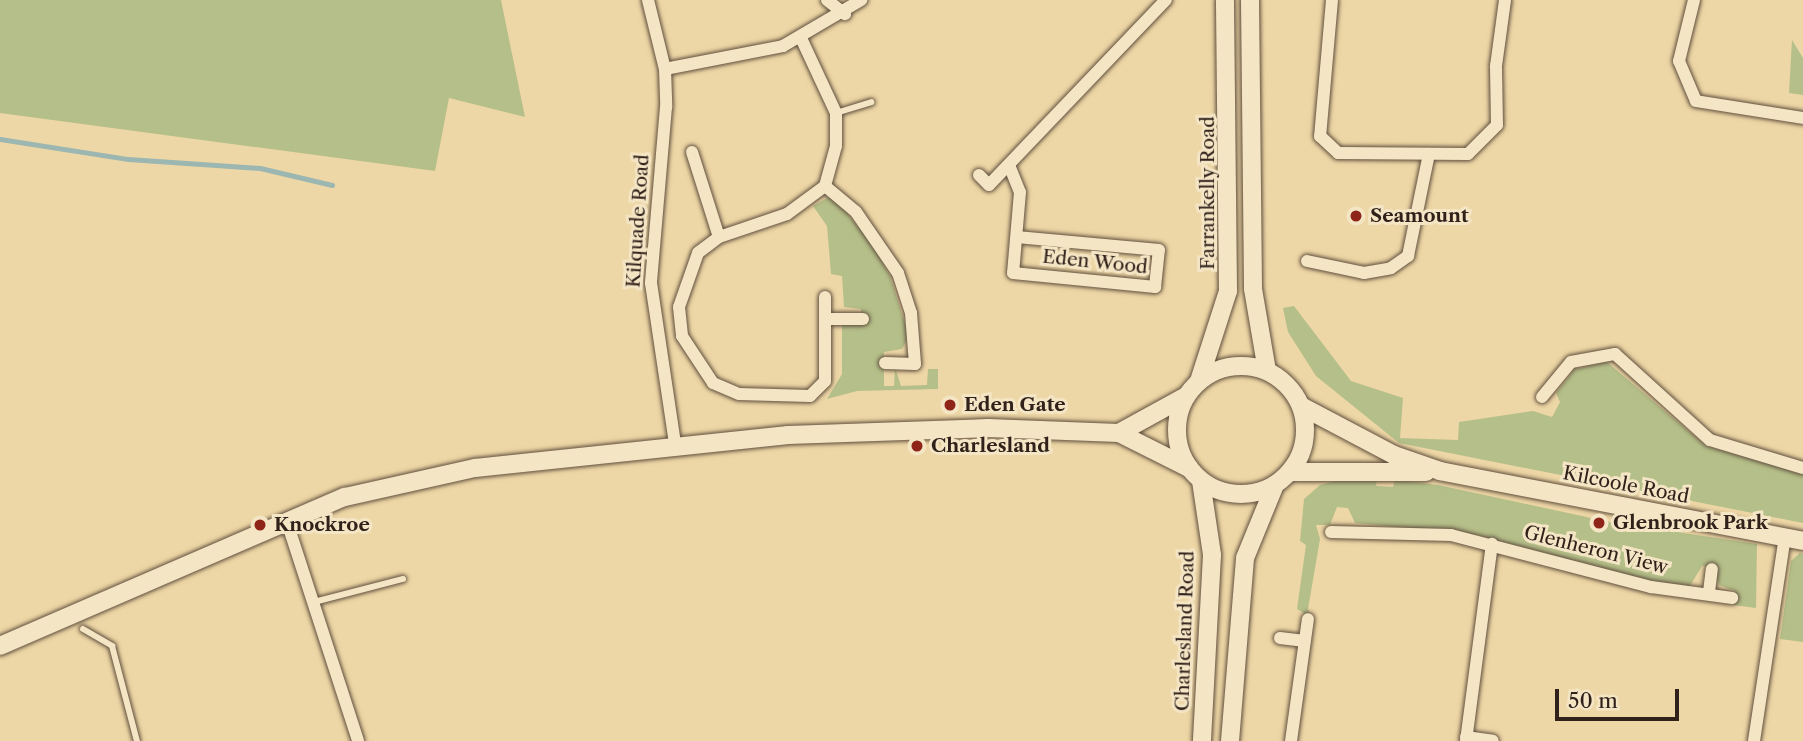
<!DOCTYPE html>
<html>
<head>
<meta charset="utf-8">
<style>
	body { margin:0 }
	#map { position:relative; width:1803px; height:741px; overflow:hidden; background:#eed7a6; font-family:"Libre Caslon Text",serif }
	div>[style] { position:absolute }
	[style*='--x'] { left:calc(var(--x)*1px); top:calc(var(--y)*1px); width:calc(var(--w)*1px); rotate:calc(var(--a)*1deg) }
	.green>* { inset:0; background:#b5bf89 }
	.stream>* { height:5px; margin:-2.5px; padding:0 2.5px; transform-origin:2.5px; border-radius:2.5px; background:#9cb7b1 }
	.roads { filter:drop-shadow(0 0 2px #604f3e) drop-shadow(0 0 2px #604f3e) }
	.lane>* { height:6px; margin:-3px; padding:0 3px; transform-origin:3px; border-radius:3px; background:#f4e5c5 }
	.street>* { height:12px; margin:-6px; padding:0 6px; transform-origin:6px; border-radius:6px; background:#f4e5c5 }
	.secondary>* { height:18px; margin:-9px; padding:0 9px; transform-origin:9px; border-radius:9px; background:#f4e5c5 }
	.secondary>.ring { margin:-9px; padding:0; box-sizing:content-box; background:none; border:18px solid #f4e5c5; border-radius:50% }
	.dots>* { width:19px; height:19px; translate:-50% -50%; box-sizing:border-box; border:4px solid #f4e5c5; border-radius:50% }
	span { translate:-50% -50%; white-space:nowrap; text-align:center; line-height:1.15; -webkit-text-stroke:6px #f4e5c5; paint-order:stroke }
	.street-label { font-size:19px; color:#30221b }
	.poi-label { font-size:19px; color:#30221b; font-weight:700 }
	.left { translate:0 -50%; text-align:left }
	.scale { position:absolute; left:1555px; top:689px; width:124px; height:32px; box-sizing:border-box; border:4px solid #30221b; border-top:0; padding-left:9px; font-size:21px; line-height:24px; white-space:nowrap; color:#30221b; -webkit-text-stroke:5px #f4e5c5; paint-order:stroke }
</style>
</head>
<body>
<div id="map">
	<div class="green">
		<i style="clip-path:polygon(0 0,501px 0,525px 117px,449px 98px,435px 171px,0 113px)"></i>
		<i style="clip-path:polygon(1792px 40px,1803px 58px,1803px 95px,1789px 93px)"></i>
		<i style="clip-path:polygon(829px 197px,849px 207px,848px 215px,871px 242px,890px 276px,909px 336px,902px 349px,884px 352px,884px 386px,894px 386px,895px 367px,901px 386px,927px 385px,928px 369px,938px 369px,938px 389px,857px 391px,827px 399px,842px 374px,842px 323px,861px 323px,861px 309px,844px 307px,842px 276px,831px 274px,827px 226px,813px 206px)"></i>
		<i style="clip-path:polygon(1294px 306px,1351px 381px,1403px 398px,1400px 438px,1458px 440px,1459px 422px,1533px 411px,1552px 417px,1560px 402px,1556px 393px,1575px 369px,1607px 362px,1706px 446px,1803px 474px,1803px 523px,1399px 443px,1316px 376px,1288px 332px,1283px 308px)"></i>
		<i style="clip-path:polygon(1346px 478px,1377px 479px,1376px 486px,1393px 487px,1395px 480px,1438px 485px,1610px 522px,1757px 544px,1756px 608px,1733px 605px,1735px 591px,1719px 585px,1713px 568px,1702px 566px,1690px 586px,1632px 578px,1477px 535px,1355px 523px,1348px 508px,1337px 507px,1330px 525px,1316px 525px,1320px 539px,1308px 609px,1312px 618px,1297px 609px,1306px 545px,1300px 541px,1304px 499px,1320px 485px)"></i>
		<i style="clip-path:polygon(1800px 553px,1803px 554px,1803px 642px,1780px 639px,1791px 561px)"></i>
	</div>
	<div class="stream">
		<i style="--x:0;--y:139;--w:130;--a:8.9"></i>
		<i style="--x:128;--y:159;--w:132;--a:3.9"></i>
		<i style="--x:260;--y:168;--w:74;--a:13.3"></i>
	</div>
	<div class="roads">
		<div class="lane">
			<i style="--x:836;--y:113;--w:37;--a:-17"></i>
			<i style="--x:314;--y:602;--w:92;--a:-14.5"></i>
			<i style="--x:83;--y:629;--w:34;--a:30"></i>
			<i style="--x:112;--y:646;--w:98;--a:75.3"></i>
		</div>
		<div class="street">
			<i style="--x:648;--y:0;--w:71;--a:76.2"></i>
			<i style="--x:665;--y:69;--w:38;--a:88"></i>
			<i style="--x:666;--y:107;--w:177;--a:94.9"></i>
			<i style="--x:651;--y:283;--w:163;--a:81.5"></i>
			<i style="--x:827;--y:0;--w:23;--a:38"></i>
			<i style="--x:1332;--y:0;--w:137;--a:95"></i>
			<i style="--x:1320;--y:136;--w:25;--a:43"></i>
			<i style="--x:1338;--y:153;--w:130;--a:0.4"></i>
			<i style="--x:1468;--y:154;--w:41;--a:-45"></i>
			<i style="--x:1497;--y:125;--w:59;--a:-91"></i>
			<i style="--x:1496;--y:66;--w:67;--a:-82.2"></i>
			<i style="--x:1694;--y:0;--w:63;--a:103.8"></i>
			<i style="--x:1679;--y:61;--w:43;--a:67"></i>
			<i style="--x:1696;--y:101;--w:108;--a:9"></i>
			<i style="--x:801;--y:38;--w:83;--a:65"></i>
			<i style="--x:836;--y:113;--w:33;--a:90"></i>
			<i style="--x:836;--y:146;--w:41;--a:105.4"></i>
			<i style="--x:825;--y:186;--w:47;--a:143.6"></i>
			<i style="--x:787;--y:214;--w:72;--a:161.3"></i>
			<i style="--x:719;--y:237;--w:26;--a:143"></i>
			<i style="--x:698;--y:253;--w:57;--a:109.4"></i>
			<i style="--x:679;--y:307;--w:29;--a:84"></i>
			<i style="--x:682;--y:336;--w:56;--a:56.6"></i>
			<i style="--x:713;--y:383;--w:28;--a:23"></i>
			<i style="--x:739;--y:394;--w:71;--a:1.6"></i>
			<i style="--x:810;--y:396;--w:21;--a:-45"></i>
			<i style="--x:825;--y:381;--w:84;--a:-90"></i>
			<i style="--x:665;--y:69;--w:120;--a:-11"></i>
			<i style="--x:783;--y:46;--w:91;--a:-30.5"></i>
			<i style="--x:692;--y:152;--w:89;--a:72.4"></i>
			<i style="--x:1009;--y:165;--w:29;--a:68"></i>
			<i style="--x:1020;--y:192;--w:81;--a:94.9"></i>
			<i style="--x:1013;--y:273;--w:143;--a:5.6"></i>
			<i style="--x:1155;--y:287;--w:37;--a:-84"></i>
			<i style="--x:1159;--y:250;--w:143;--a:-174.8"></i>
			<i style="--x:979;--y:175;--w:14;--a:45"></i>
			<i style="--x:989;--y:185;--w:256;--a:-46.3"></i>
			<i style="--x:825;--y:186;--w:40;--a:40"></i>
			<i style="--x:856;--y:212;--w:74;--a:55.5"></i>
			<i style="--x:898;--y:273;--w:42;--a:72"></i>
			<i style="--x:911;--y:313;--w:51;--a:85.5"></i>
			<i style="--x:915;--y:364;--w:30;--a:-178"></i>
			<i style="--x:1307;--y:261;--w:58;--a:11.9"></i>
			<i style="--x:1364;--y:273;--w:27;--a:-10"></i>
			<i style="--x:1391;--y:268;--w:21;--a:-35"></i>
			<i style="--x:1408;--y:256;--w:104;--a:-78.4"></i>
			<i style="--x:825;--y:319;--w:38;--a:0"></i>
			<i style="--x:1542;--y:397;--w:45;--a:-50.4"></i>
			<i style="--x:1571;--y:362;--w:45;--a:-10.3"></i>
			<i style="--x:1615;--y:354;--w:128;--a:42.2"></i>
			<i style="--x:1710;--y:440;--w:97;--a:16.8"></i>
			<i style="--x:287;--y:522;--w:230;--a:72"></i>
			<i style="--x:1331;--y:532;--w:120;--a:1.4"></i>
			<i style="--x:1451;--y:535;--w:207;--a:14.6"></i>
			<i style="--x:1651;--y:587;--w:82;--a:7.7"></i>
			<i style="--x:1709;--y:592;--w:23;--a:-83"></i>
			<i style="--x:1280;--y:638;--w:25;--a:7"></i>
			<i style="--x:1466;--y:737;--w:27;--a:8"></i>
			<i style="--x:1291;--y:741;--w:123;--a:-82.1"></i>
			<i style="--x:1466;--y:741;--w:199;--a:-82.5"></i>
			<i style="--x:1754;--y:741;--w:206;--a:-81.4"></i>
		</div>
		<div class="secondary">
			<i style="--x:1250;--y:0;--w:289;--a:89.4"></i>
			<i style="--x:1253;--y:289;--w:83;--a:80.3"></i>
			<i class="ring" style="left:1177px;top:366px;width:110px;height:110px"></i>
			<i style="--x:1199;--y:381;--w:95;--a:-72.1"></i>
			<i style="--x:1228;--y:291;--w:291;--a:-90.6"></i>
			<i style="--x:1301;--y:406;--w:105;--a:27.8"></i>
			<i style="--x:1394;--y:455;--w:49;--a:19.2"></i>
			<i style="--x:1440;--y:471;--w:370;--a:10.9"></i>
			<i style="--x:1119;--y:433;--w:77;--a:-28.9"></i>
			<i style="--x:1290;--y:472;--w:136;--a:0"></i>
			<i style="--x:1201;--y:481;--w:75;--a:81.5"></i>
			<i style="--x:1212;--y:555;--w:186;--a:93.1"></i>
			<i style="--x:0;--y:646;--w:376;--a:-23.4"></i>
			<i style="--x:345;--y:497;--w:133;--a:-12.6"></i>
			<i style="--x:475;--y:468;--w:315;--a:-6"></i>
			<i style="--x:788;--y:435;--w:200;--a:-2"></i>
			<i style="--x:988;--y:428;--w:131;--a:2.2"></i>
			<i style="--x:1119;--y:433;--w:78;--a:26.6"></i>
			<i style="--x:1230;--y:741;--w:184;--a:-85.3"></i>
			<i style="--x:1245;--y:558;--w:79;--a:-67.7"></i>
		</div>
	</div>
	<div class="dots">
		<i style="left:1356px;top:216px;background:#8f2418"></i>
		<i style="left:950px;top:405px;background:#8f2418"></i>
		<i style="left:917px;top:446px;background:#8f2418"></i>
		<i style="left:1599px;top:523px;background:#8f2418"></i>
		<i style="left:260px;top:525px;background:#8f2418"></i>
	</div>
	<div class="street-label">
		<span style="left:1208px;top:193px;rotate:-90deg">Farrankelly Road</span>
		<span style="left:638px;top:221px;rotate:-86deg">Kilquade Road</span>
		<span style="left:1095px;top:262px;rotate:6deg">Eden Wood</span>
		<span style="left:1626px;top:485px;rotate:11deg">Kilcoole Road</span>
		<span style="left:1596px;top:550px;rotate:14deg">Glenheron View</span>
		<span style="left:1185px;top:631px;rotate:-88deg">Charlesland Road</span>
	</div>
	<div class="poi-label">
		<span class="left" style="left:1370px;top:216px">Seamount</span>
		<span class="left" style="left:964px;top:405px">Eden Gate</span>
		<span class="left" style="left:931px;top:446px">Charlesland</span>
		<span class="left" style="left:1613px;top:523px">Glenbrook Park</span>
		<span class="left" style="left:274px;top:525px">Knockroe</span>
	</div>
	<div class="scale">50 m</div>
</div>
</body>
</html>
